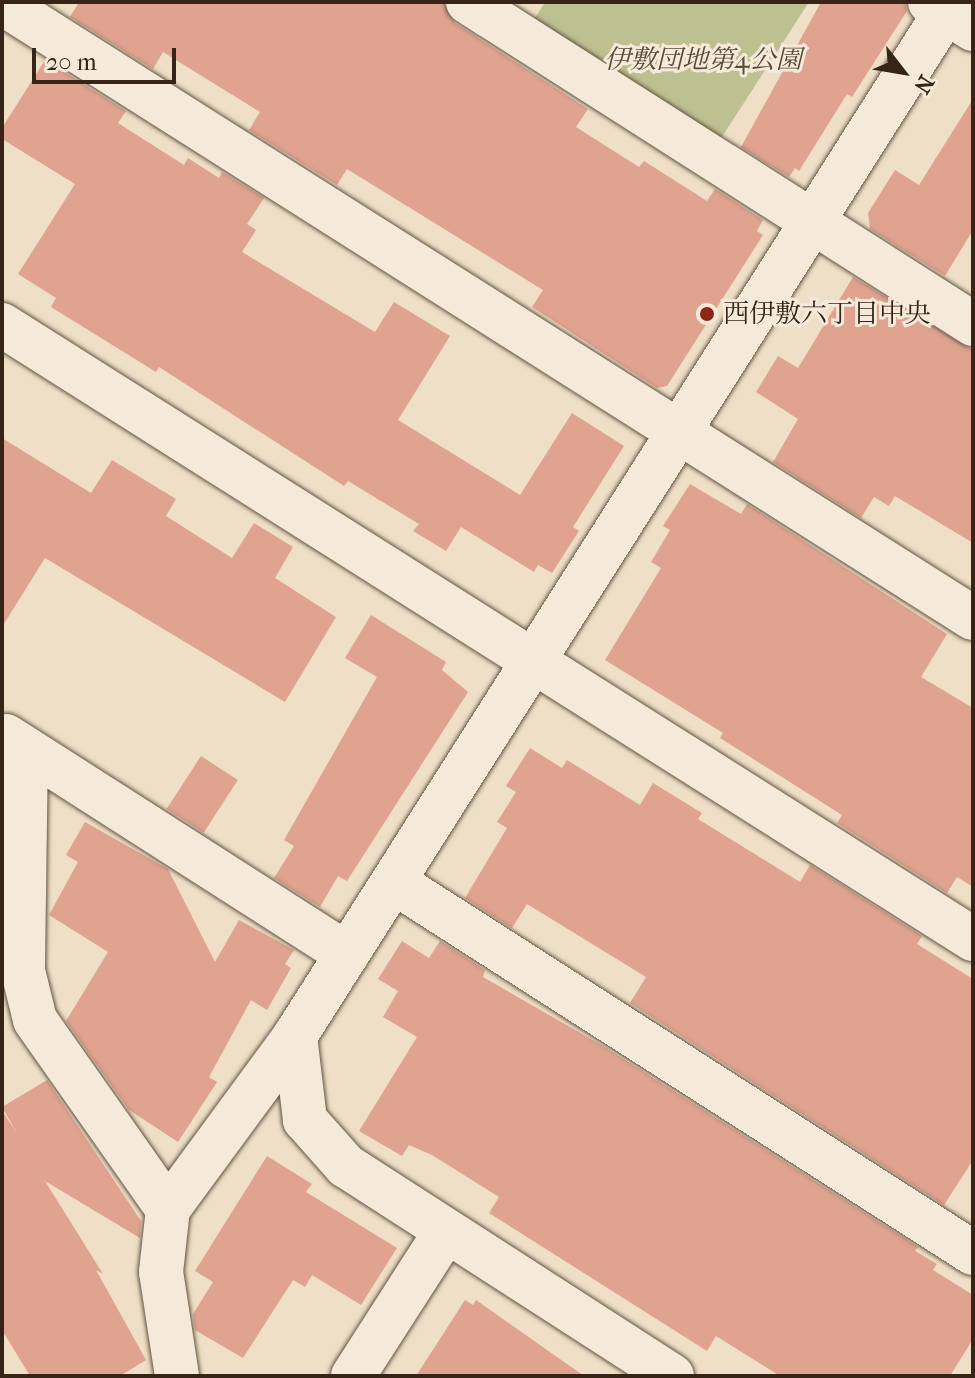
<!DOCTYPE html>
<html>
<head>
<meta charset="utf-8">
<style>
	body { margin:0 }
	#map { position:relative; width:975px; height:1378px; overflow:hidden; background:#efdfc6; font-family:"IM FELL French Canon","Noto Serif JP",serif }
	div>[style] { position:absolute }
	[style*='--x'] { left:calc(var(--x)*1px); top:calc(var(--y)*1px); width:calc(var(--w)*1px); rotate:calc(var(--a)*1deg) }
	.green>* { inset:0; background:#bdc192 }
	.building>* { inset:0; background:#dfa390; transform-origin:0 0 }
	.roads { filter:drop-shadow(0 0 2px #645443) drop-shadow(0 0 2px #645443) }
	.minor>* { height:44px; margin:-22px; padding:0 22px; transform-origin:22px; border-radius:22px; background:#f5eada }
	.tertiary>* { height:44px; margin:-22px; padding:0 22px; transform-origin:22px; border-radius:22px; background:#f5eada }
	.dots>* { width:22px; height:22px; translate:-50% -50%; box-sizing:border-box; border:4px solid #f5eada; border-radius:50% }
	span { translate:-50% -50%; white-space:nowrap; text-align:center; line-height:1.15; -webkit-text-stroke:6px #f5eada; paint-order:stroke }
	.park-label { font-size:26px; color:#584c36; font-style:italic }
	.poi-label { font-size:26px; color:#362517 }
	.left { translate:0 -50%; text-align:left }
	.frame { position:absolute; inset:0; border:4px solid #362517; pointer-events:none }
	.north { position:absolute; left:863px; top:32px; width:80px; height:80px; -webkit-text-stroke:6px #f5eada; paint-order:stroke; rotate:121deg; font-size:22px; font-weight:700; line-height:32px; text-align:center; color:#362517 }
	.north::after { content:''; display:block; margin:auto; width:28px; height:36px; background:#362517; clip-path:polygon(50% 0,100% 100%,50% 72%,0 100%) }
	.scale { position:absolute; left:32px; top:48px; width:144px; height:36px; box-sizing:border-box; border:4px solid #362517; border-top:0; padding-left:10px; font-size:24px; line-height:28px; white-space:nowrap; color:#362517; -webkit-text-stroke:6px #f5eada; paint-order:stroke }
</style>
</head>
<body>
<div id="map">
	<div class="green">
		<i style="clip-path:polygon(545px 2px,809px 2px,720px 140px,533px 21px)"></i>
	</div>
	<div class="building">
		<i style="clip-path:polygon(79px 2px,443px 2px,455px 23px,588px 109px,576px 127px,639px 167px,644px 161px,707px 201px,715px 189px,763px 220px,757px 231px,763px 235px,667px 386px,657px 388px,532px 307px,543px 290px,347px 169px,337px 185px,249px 130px,260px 112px,163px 52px,153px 69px,70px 17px)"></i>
		<i style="clip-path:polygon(821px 2px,905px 2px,907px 11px,852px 97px,847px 94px,799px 171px,795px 168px,789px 177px,741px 147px)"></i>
		<i style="clip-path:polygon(45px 60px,126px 111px,118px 123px,184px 165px,188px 158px,219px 178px,222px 172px,264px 198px,247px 224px,256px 230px,242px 252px,375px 332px,394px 302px,450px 336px,398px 420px,520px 495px,572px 413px,624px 446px,573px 527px,579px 531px,552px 573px,538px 565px,534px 572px,461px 527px,446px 551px,413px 531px,419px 524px,348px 481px,344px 486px,159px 367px,156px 372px,51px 307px,56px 298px,18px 274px,75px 184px,2px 139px,2px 128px)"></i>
		<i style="clip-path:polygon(973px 99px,973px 230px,945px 276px,870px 229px,868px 213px,895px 170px,919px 185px)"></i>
		<i style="clip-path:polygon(853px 277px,973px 350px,973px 543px,895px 496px,889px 506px,874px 497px,861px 518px,773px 462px,798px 419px,756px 392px,778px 356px,798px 368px)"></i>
		<i style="clip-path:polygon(2px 438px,91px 493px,112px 460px,176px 499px,166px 516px,232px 558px,254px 523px,293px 547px,275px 578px,336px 617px,285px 702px,45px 558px,2px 627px)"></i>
		<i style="clip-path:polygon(690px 484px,741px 514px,747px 504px,947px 634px,921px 677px,973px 708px,973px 887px,957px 877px,947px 893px,837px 823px,842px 815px,720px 738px,723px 733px,605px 660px,661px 568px,651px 562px,670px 530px,663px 526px)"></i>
		<i style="clip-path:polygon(371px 615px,446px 662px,442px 670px,468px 692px,347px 881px,338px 876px,320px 907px,274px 878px,294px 846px,284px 840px,377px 677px,345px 658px)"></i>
		<i style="clip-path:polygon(530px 748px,562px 768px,567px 760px,640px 805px,653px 783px,702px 813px,698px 819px,800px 882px,810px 865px,922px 936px,917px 944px,973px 979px,973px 1160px,944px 1205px,630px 1003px,646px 977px,527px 904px,512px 928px,465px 898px,507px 828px,497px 822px,516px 792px,506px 786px)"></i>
		<i style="left:201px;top:756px;width:44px;height:63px;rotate:33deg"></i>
		<i style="clip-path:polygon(85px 822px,168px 869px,215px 962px,239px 920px,294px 950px,285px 964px,291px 968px,267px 1010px,251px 1000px,209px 1077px,217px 1082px,178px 1142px,129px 1110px,66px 1021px,108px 952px,49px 915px,78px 862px,66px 855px)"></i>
		<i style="clip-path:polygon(402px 941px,429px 958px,440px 941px,485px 970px,483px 977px,603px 1046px,918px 1247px,915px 1251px,937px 1264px,933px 1270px,973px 1295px,973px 1339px,950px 1376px,780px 1376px,716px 1336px,707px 1351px,489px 1213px,499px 1197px,432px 1155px,409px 1145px,402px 1156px,359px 1131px,417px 1037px,383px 1017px,398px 991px,378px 979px)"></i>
		<i style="clip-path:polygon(47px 1080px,141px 1221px,140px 1238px,45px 1181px,103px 1274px,96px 1270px,146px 1360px,120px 1376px,30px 1376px,2px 1330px,2px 1111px,17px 1133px,2px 1107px)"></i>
		<i style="clip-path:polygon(267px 1156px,312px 1184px,306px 1192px,397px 1248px,361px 1305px,312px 1275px,305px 1287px,293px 1280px,243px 1358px,195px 1330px,193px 1314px,213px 1282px,195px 1271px)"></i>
		<i style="clip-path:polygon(465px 1300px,473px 1305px,476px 1300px,584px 1376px,416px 1376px)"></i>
	</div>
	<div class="roads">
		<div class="minor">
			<i style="--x:468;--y:2;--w:599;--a:32.52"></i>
			<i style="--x:930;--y:2;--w:51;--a:32.1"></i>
			<i style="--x:2;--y:3;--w:1149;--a:32.35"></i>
			<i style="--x:2;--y:325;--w:1149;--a:32.31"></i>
			<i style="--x:6;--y:736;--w:405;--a:32.6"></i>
			<i style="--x:26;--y:749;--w:222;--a:90.8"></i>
			<i style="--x:23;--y:971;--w:50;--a:76.2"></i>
			<i style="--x:35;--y:1020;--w:231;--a:54.9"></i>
			<i style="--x:394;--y:882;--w:688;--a:32.65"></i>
			<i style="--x:177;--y:1376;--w:105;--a:-98.7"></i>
			<i style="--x:161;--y:1272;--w:63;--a:-83.7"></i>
			<i style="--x:168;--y:1209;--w:215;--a:-53.7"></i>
			<i style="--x:353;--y:1376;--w:172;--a:-57.3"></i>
		</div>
		<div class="tertiary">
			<i style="--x:672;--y:1376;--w:388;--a:-147.2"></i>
			<i style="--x:346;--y:1166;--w:62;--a:-131.7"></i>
			<i style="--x:305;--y:1120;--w:85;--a:-96.8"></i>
			<i style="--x:295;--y:1036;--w:1225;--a:-57.57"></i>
		</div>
	</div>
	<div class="dots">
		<i style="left:707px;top:314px;background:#8f2418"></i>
	</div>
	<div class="park-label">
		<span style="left:703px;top:60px">伊敷団地第4公園</span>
	</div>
	<div class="poi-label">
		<span class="left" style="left:723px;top:314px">西伊敷六丁目中央</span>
	</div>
	<div class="frame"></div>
	<div class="north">N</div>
	<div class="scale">20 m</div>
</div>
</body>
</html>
